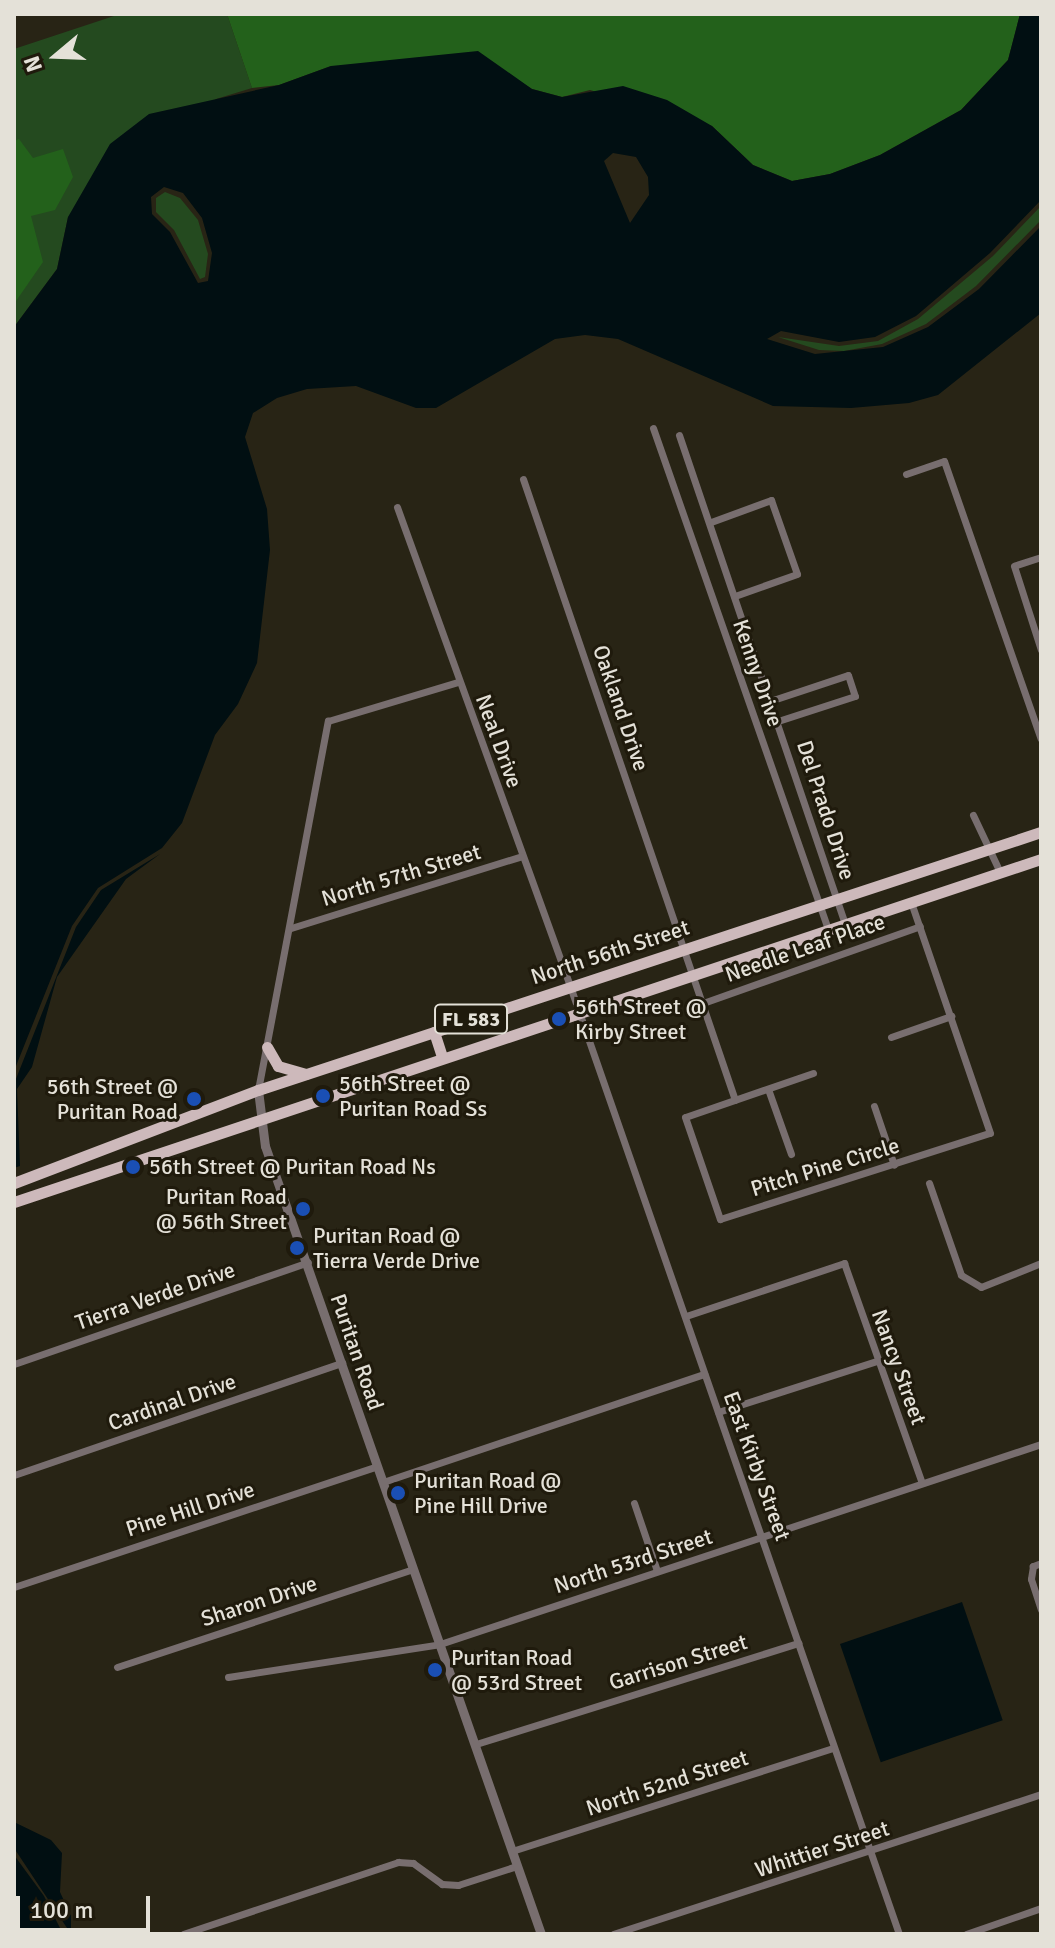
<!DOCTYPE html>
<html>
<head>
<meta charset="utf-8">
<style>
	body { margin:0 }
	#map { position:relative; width:1055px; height:1948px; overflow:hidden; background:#282415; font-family:Signika,sans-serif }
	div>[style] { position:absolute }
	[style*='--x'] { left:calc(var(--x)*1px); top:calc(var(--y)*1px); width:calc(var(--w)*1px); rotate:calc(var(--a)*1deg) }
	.green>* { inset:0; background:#244a1f }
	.forest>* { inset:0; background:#23611b }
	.water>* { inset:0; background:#010f12; transform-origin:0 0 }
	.minor>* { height:7px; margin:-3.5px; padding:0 3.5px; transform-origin:3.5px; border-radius:3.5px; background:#786e6f }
	.tertiary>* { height:9px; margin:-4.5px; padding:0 4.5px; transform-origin:4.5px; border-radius:4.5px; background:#786e6f }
	.primary>* { height:11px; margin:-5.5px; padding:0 5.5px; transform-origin:5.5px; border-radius:5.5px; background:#cdb9bb }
	.dots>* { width:22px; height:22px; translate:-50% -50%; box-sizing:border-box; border:4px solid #1f1a0c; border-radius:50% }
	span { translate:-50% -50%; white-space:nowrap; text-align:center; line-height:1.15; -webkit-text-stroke:6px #1f1a0c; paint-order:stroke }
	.shield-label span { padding:2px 6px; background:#1f1a0c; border:2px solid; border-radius:6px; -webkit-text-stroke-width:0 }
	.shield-label { font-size:20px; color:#e4e1d8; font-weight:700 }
	.street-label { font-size:22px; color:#e4e1d8 }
	.poi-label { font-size:22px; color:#e4e1d8 }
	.left { translate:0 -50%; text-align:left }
	.right { translate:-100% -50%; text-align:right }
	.frame { position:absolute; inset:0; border:16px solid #e4e1d8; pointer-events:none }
	.north { position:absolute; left:16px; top:16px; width:80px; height:80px; -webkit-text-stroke:6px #1f1a0c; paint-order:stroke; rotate:251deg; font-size:22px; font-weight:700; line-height:32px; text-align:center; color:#e4e1d8 }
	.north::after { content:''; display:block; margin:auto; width:28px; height:36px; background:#e4e1d8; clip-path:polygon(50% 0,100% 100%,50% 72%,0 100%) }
	.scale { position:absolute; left:16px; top:1896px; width:134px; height:36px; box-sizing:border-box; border:4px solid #e4e1d8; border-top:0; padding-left:10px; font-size:24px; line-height:28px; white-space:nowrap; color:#e4e1d8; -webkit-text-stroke:6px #1f1a0c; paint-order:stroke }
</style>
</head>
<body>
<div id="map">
	<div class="green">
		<i style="clip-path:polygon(120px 14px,227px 14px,252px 88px,216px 99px,68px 217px,57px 269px,14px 327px,14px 49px)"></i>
		<i style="clip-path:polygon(165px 192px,180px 198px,198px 220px,208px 254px,205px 277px,200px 279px,174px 230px,156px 212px,156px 198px)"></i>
		<i style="clip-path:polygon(1041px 206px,1041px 220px,976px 286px,926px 324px,882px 344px,844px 351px,819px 350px,778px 337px,839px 346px,878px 341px,918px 319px,993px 256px)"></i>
	</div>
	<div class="forest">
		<i style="clip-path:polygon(227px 14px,1020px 14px,1008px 60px,961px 110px,880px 155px,830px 174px,792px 181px,753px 165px,712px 126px,590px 90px,562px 97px,532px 89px,507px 73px,331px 66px,279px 85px,252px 88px)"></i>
		<i style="clip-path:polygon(19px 139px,33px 158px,63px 149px,73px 177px,55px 210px,31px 216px,43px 262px,14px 304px,14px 141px)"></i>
	</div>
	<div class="water">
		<i style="clip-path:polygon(evenodd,1020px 14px,1041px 14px,1041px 200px,990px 253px,916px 316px,875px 337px,839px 342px,781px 331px,767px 339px,815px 354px,883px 347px,928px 327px,979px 289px,1041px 226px,1041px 313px,938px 395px,909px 403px,851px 408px,773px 406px,618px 339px,585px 335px,555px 339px,436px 408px,416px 408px,356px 386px,307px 389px,277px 398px,253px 413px,245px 437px,267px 509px,270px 550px,257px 663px,238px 704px,215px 735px,182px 823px,162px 848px,98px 888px,72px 926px,14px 1071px,14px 327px,57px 269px,68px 217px,110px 144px,149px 114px,279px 85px,331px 66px,478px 51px,532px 89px,562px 97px,623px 86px,667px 100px,712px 126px,753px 165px,792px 181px,830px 174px,880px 155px,961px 110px,1008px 60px,1020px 14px,613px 153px,636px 157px,648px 177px,649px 195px,630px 223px,604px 161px,613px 153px,1020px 14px,164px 187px,183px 193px,202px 218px,212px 253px,208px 281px,198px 283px,170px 232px,152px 214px,151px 197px,164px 187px)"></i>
		<i style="clip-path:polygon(160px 854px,126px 879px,57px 977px,32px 1067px,17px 1089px,20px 1166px,14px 1168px,14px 1084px,76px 927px,101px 890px)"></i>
		<i style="left:962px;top:1602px;width:125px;height:129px;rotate:71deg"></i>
		<i style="clip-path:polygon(14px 1822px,51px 1840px,62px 1853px,60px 1892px,71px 1916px,71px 1934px,14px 1848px)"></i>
		<i style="clip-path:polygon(14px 1855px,44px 1896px,63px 1934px,14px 1934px)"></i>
	</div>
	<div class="minor">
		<i style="--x:653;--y:428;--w:531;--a:70.75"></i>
		<i style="--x:679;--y:435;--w:516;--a:71.25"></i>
		<i style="--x:906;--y:474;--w:40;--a:-18.9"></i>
		<i style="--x:944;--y:461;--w:294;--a:70.8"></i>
		<i style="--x:523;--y:479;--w:656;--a:71.15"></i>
		<i style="--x:397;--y:507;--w:509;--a:70.14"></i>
		<i style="--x:570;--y:986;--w:1003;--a:70.86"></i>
		<i style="--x:711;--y:522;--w:64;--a:-20.1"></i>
		<i style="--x:771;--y:500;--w:78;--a:70.6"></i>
		<i style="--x:797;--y:574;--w:66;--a:160.5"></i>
		<i style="--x:1041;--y:557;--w:28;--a:162"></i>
		<i style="--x:1014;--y:566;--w:88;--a:72.2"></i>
		<i style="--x:770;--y:701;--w:82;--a:-18.4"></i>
		<i style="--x:848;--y:675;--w:22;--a:72"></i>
		<i style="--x:855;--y:696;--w:81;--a:162"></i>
		<i style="--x:973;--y:815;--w:63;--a:64.7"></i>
		<i style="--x:291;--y:928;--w:242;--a:-17.3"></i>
		<i style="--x:703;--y:1003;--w:230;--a:-19.5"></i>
		<i style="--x:891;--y:1037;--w:64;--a:-19.3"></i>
		<i style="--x:813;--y:1073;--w:135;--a:161"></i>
		<i style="--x:685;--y:1117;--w:108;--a:71.1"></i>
		<i style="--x:720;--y:1219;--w:283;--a:-17.7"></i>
		<i style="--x:990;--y:1133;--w:244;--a:-108.9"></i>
		<i style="--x:768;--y:1089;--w:69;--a:70.5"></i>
		<i style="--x:258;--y:1090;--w:376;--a:-79.3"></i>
		<i style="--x:328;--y:721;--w:136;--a:-16.7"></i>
		<i style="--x:874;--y:1106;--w:62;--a:71.3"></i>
		<i style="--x:929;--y:1183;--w:97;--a:70.8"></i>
		<i style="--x:961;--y:1275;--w:23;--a:31"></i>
		<i style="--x:981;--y:1287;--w:65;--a:-21.8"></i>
		<i style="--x:686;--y:1316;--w:167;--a:-18.5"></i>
		<i style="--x:844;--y:1263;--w:233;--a:70.5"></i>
		<i style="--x:14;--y:1364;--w:311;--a:-19.1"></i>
		<i style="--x:718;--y:1412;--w:167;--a:-17.8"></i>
		<i style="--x:14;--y:1475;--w:347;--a:-18.9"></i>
		<i style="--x:383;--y:1482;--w:339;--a:-18.6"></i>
		<i style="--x:634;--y:1503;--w:72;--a:71.3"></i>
		<i style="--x:1041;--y:1563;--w:9;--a:159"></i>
		<i style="--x:1033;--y:1566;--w:13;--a:99"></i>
		<i style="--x:1031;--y:1579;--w:32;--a:72"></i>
		<i style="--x:14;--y:1587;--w:383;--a:-18.4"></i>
		<i style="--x:117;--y:1667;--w:312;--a:-18.3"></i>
		<i style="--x:228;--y:1677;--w:215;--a:-8.8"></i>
		<i style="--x:440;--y:1644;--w:633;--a:-18.41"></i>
		<i style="--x:476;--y:1744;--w:338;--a:-17.4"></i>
		<i style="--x:512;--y:1851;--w:337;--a:-17.8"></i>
		<i style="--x:183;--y:1934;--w:227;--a:-18.5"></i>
		<i style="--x:398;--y:1862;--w:15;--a:4"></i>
		<i style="--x:413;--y:1863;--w:36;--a:36"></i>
		<i style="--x:442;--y:1884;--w:16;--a:4"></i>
		<i style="--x:458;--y:1885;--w:62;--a:-17.9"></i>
		<i style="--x:613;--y:1934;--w:450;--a:-18.1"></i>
		<i style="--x:966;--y:1934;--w:79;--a:-19.1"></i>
	</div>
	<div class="tertiary">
		<i style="--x:258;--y:1090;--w:56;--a:82.9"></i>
		<i style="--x:265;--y:1146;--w:835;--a:70.7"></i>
	</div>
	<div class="primary">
		<i style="--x:434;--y:1032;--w:26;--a:72"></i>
		<i style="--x:267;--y:1047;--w:22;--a:60"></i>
		<i style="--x:278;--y:1066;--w:29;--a:16"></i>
		<i style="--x:14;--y:1183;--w:261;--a:-20.9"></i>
		<i style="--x:258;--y:1090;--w:824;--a:-18.24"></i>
		<i style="--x:14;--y:1202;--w:1083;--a:-18.47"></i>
	</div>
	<div class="dots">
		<i style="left:559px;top:1019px;background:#1a4fb4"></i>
		<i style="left:323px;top:1096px;background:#1a4fb4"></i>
		<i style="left:194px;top:1099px;background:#1a4fb4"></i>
		<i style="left:133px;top:1167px;background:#1a4fb4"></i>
		<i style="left:303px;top:1209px;background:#1a4fb4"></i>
		<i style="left:297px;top:1248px;background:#1a4fb4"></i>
		<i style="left:398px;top:1493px;background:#1a4fb4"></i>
		<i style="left:435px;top:1670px;background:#1a4fb4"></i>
	</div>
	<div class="shield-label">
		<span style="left:471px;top:1019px">FL 583</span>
	</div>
	<div class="street-label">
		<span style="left:758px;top:673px;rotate:71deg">Kenny Drive</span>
		<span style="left:621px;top:708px;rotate:71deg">Oakland Drive</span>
		<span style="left:499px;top:741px;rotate:70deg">Neal Drive</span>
		<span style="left:826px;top:810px;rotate:72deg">Del Prado Drive</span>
		<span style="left:401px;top:875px;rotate:-17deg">North 57th Street</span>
		<span style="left:805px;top:948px;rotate:-19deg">Needle Leaf Place</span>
		<span style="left:610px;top:952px;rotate:-18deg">North 56th Street</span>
		<span style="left:825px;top:1167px;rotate:-17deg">Pitch Pine Circle</span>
		<span style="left:155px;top:1296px;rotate:-19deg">Tierra Verde Drive</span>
		<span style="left:357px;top:1352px;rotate:71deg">Puritan Road</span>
		<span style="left:899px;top:1367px;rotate:70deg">Nancy Street</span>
		<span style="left:172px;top:1402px;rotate:-19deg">Cardinal Drive</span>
		<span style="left:757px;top:1466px;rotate:70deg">East Kirby Street</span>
		<span style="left:190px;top:1509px;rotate:-18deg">Pine Hill Drive</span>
		<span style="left:633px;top:1561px;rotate:-18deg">North 53rd Street</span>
		<span style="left:259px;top:1601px;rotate:-18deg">Sharon Drive</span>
		<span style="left:678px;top:1662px;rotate:-17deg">Garrison Street</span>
		<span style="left:667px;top:1783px;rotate:-18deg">North 52nd Street</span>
		<span style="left:822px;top:1849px;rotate:-18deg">Whittier Street</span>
	</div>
	<div class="poi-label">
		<span class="left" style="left:575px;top:1019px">56th Street @<br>Kirby Street</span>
		<span class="left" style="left:339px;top:1096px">56th Street @<br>Puritan Road Ss</span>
		<span class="right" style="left:178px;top:1099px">56th Street @<br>Puritan Road</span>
		<span class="left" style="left:149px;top:1167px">56th Street @ Puritan Road Ns</span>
		<span class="right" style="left:287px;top:1209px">Puritan Road<br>@ 56th Street</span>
		<span class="left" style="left:313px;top:1248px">Puritan Road @<br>Tierra Verde Drive</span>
		<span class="left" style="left:414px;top:1493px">Puritan Road @<br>Pine Hill Drive</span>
		<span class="left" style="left:451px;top:1670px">Puritan Road<br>@ 53rd Street</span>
	</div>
	<div class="frame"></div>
	<div class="north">N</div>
	<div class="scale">100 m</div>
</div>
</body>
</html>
